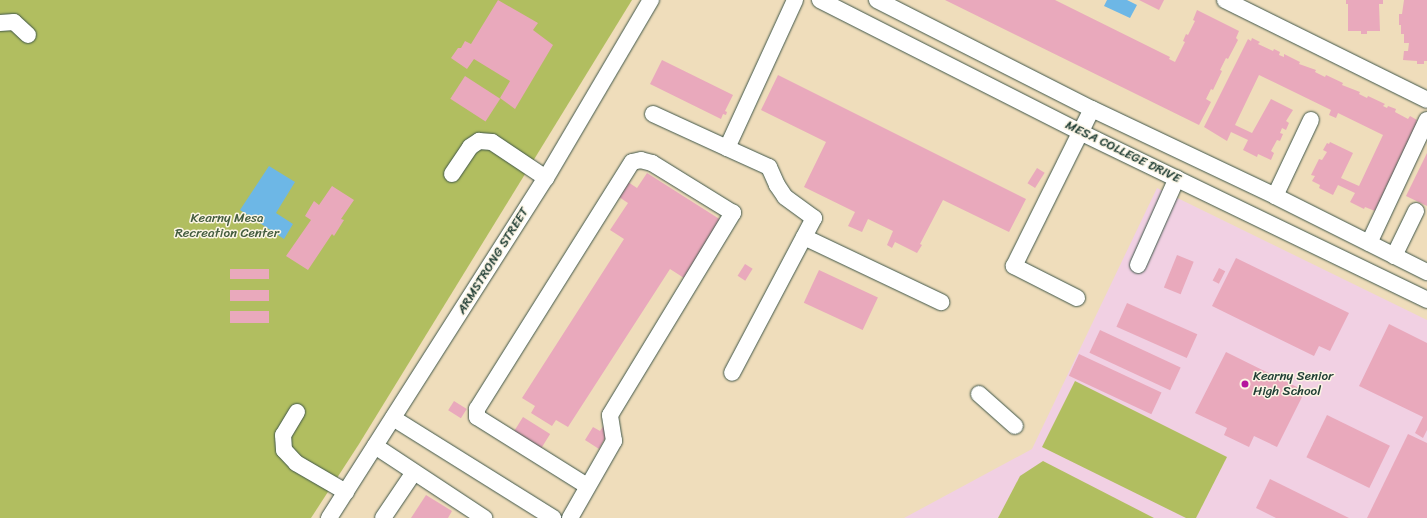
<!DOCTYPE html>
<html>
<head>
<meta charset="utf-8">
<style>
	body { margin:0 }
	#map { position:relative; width:1427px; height:518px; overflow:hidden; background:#efddbb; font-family:Sriracha,sans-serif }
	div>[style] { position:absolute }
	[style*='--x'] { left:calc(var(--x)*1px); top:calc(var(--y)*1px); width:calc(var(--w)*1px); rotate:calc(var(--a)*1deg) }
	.built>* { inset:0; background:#f1d0e3 }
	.green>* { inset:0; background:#b1be60 }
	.water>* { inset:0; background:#6db7e6 }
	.building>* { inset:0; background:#e9a9bc; transform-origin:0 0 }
	.roads { filter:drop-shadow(0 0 1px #3e5548) drop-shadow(0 0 1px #3e5548) }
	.minor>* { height:16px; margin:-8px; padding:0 8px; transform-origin:8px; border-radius:8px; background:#fff }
	.dots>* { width:11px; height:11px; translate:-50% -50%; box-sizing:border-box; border:2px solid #fcf5e5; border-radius:50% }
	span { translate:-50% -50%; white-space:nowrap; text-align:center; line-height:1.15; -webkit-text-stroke:3px #fcf5e5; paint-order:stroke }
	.street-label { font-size:13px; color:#1f3d34 }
	.park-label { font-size:13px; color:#445d3f }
	.poi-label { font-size:13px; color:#1f3d34 }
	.left { translate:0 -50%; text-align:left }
</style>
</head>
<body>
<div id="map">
	<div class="built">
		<i style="clip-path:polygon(1157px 188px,1427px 320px,1427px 518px,904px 518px,1032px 449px)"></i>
	</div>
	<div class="green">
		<i style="clip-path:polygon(0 0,632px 0,359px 444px,311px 518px,0 518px)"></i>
		<i style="clip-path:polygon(1075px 381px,1227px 457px,1196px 518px,1186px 518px,1042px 447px)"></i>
		<i style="clip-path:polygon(1043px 461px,1154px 518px,998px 518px,1020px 476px)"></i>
	</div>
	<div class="water">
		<i style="clip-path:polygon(1107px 0,1127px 0,1137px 5px,1130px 18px,1104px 6px)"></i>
		<i style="clip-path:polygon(269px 166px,295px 182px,276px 213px,293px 224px,284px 239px,240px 210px)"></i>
	</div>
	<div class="building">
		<i style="clip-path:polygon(498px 0,538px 23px,533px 30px,553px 45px,515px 109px,500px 98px,510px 81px,474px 59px,467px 69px,451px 58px,458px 48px,461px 48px,465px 41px,471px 44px)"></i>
		<i style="clip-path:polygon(945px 0,1055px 0,1170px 57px,1169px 59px,1175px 62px,1185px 42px,1183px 41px,1186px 34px,1188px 35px,1195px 21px,1193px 20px,1197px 10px,1239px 31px,1236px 38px,1238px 40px,1228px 59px,1226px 58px,1220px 70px,1222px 71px,1213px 90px,1211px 89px,1206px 99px,1211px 102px,1199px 125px)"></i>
		<i style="clip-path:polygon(1139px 0,1164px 0,1159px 10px)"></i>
		<i style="clip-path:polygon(1346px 0,1383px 0,1383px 4px,1379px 4px,1380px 31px,1367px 31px,1367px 34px,1361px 34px,1361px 31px,1348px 31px,1348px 4px,1346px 4px)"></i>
		<i style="clip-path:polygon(1404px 0,1427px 0,1427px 61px,1424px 61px,1424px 64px,1417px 64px,1417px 61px,1403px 60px,1404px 51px,1408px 51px,1409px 43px,1404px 43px,1404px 34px,1401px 34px,1401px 25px,1399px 25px,1399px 14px,1402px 14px)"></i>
		<i style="clip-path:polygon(1252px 38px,1260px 42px,1258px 44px,1273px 51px,1274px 49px,1280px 52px,1279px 55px,1284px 57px,1284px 54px,1300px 62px,1299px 64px,1316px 70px,1315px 72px,1325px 77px,1326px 75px,1343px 83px,1342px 85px,1360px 92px,1359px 94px,1367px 98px,1368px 96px,1385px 104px,1383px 106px,1387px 108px,1388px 106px,1396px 109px,1395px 112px,1408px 119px,1410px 116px,1417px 120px,1416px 122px,1419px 123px,1403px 161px,1399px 159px,1397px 164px,1401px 165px,1391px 185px,1388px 184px,1385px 188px,1388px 190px,1379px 210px,1376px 209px,1375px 211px,1365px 207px,1364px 209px,1350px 202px,1355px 193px,1338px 185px,1333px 195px,1319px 188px,1320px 185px,1312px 181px,1315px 176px,1311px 175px,1319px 159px,1322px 160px,1327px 152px,1323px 150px,1327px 143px,1329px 144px,1330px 142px,1353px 153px,1341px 178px,1359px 186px,1383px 135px,1338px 113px,1336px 118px,1329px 115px,1331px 110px,1259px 75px,1235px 125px,1252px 133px,1271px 99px,1293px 110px,1286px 121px,1289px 123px,1286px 130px,1282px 128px,1280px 133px,1283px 134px,1280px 141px,1277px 140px,1271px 151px,1274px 153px,1271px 160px,1258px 154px,1257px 157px,1243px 150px,1248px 140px,1231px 132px,1227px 141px,1204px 127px,1248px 39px,1251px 41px)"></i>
		<i style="clip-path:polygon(662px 60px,733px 95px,725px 111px,727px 112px,726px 115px,723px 114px,721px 119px,650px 84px)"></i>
		<i style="clip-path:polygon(778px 75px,1026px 199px,1009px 232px,943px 200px,920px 244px,922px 245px,917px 253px,895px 242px,892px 248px,887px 245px,893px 231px,868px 219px,862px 232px,848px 226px,855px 212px,804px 187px,826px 142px,761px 110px)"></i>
		<i style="left:465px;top:76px;width:42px;height:27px;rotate:33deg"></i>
		<i style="clip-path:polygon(1427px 153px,1427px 206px,1406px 196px)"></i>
		<i style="left:1037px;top:168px;width:9px;height:18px;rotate:32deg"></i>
		<i style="clip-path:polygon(647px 173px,721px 220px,684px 278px,670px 269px,568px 427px,556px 420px,552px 426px,531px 413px,535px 406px,522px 398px,624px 239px,610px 230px,628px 203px,619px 197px,628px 182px,637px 188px)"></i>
		<i style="clip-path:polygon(332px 186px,354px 200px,341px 219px,344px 220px,334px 236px,332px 234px,308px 270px,286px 256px,311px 220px,305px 216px,314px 201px,319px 205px)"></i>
		<i style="left:1177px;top:255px;width:18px;height:35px;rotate:22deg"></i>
		<i style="clip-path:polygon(1236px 258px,1349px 313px,1330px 351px,1319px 346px,1314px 356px,1212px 306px)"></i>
		<i style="left:745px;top:264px;width:9px;height:14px;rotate:32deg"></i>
		<i style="left:1219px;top:268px;width:7px;height:14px;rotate:27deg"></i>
		<i style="left:230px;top:269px;width:39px;height:10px"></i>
		<i style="left:819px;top:270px;width:65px;height:36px;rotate:25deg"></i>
		<i style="left:230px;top:290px;width:39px;height:11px"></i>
		<i style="left:1127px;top:303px;width:77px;height:26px;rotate:24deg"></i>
		<i style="left:230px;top:311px;width:39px;height:12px"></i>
		<i style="clip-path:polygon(1389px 324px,1427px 343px,1427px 430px,1423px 438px,1415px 433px,1423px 417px,1359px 386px)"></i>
		<i style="left:1100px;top:330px;width:89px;height:25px;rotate:25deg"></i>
		<i style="clip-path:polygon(1226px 352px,1305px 391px,1277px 447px,1254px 436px,1249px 447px,1224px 435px,1227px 428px,1195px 413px)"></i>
		<i style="left:1079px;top:354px;width:91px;height:24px;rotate:25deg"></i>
		<i style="left:454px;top:401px;width:15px;height:11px;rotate:32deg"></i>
		<i style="left:1327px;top:415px;width:70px;height:47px;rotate:26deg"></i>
		<i style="left:523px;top:417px;width:32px;height:21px;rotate:32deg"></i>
		<i style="clip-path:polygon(604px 425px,607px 435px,599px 449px,585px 440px,593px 427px,600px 431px)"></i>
		<i style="clip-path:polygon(1408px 434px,1427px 443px,1427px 518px,1367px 518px)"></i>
		<i style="clip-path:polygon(1270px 479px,1349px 518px,1276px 518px,1256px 508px)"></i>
		<i style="clip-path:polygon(426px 495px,452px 511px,448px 518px,411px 518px)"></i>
	</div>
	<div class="roads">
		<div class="minor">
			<i style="--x:820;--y:0;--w:292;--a:26.9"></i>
			<i style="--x:1080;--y:132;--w:386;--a:25.8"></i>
			<i style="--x:877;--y:0;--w:241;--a:26.9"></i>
			<i style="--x:1092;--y:109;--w:203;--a:25.4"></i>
			<i style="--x:1275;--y:196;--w:170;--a:26.6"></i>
			<i style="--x:1225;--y:0;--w:225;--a:26.3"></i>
			<i style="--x:0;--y:23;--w:14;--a:-4"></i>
			<i style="--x:14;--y:22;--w:19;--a:43"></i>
			<i style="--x:653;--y:114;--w:81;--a:24.7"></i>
			<i style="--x:727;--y:148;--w:163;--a:-65.3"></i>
			<i style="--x:727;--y:148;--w:46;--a:24.3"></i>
			<i style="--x:769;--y:167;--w:20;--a:66"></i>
			<i style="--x:777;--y:185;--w:14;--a:56"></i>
			<i style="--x:785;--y:197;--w:36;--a:36"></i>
			<i style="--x:814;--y:218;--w:175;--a:117.9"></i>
			<i style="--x:452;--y:174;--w:32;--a:-56"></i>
			<i style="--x:470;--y:147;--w:11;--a:-34"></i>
			<i style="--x:479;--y:141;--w:13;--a:4"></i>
			<i style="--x:492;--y:142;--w:65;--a:33.7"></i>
			<i style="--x:1275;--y:196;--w:84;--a:-64.7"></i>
			<i style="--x:804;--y:237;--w:152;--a:25.4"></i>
			<i style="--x:1369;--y:243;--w:136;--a:-64.8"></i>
			<i style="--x:1394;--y:256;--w:50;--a:-63.9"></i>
			<i style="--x:1138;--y:265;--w:95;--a:-65.9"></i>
			<i style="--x:1077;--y:298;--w:71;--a:-153.1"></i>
			<i style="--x:1014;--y:266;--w:175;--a:-63.6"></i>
			<i style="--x:979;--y:394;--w:48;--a:41.6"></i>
			<i style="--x:297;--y:412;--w:27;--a:121"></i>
			<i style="--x:283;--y:435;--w:15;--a:86"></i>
			<i style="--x:284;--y:450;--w:18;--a:47"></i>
			<i style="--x:296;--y:463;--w:58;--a:30.1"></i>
			<i style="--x:393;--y:418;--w:189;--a:32"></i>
			<i style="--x:375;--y:446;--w:131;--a:33.4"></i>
			<i style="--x:329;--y:518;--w:403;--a:-57.5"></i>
			<i style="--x:546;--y:178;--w:207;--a:-59.5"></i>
			<i style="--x:383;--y:518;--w:55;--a:-56"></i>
			<i style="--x:570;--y:518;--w:89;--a:-60.3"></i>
			<i style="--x:614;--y:441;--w:26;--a:-99"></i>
			<i style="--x:610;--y:415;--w:237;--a:-58.7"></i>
			<i style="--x:733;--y:213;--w:95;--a:-148.3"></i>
			<i style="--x:652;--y:163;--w:11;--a:-165"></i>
			<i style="--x:641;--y:160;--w:9;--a:167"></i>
			<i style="--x:632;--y:162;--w:292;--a:122.1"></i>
			<i style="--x:477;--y:409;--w:8;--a:90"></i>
			<i style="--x:477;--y:417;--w:130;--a:32.1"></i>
		</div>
	</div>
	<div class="dots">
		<i style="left:1245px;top:384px;background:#b5179e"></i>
	</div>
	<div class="street-label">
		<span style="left:1123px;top:152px;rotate:26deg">MESA COLLEGE DRIVE</span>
		<span style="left:493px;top:261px;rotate:-58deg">ARMSTRONG STREET</span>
	</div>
	<div class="park-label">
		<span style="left:227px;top:226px">Kearny Mesa<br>Recreation Center</span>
	</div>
	<div class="poi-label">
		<span class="left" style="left:1253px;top:384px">Kearny Senior<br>High School</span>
	</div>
</div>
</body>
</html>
